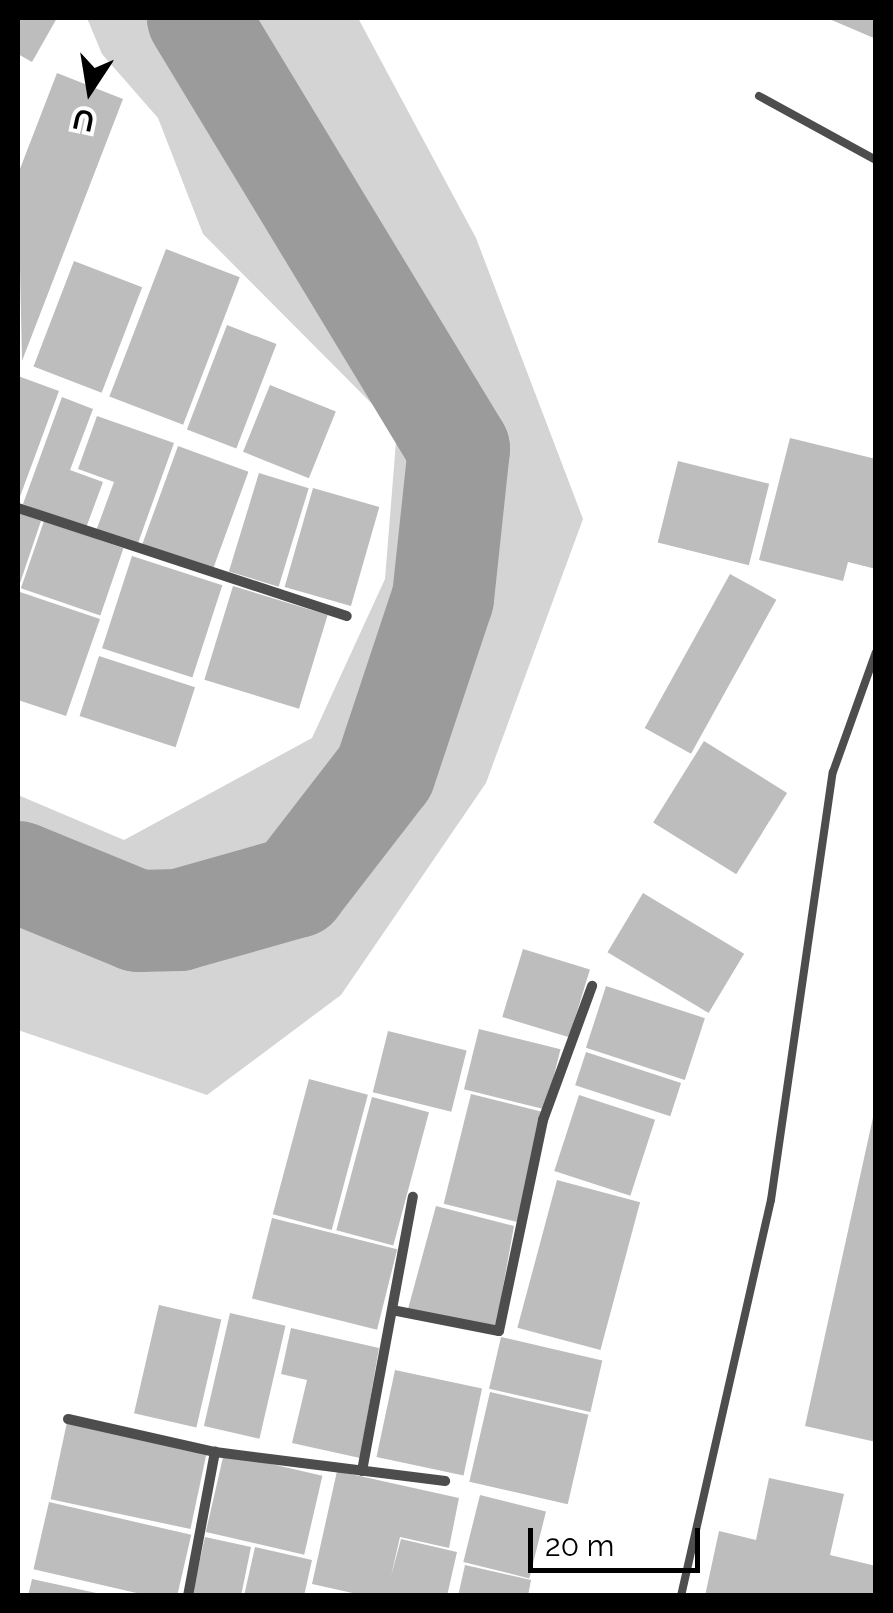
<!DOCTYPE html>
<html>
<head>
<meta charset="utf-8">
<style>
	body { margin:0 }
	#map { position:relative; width:893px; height:1613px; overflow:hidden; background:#fff; font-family:Raleway,sans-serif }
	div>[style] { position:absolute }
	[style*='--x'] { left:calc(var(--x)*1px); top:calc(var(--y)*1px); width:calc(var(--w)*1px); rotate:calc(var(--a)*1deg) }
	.green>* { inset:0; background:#d4d4d4 }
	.river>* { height:102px; margin:-51px; padding:0 51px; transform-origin:51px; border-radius:51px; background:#9b9b9b }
	.building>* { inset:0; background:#bdbdbd; transform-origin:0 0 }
	.service>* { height:8px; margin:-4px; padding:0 4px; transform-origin:4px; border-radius:4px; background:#4d4d4d }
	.minor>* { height:10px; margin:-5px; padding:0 5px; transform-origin:5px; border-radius:5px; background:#4d4d4d }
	span { translate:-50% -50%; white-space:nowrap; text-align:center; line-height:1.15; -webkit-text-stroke:9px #fff; paint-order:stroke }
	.frame { position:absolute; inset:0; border:20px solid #000; pointer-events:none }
	.north { position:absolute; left:40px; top:40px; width:100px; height:100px; -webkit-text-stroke:8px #fff; paint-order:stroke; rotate:192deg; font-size:28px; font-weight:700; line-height:40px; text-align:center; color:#000 }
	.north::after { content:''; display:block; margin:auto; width:35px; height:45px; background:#000; clip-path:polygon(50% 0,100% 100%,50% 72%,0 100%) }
	.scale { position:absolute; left:528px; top:1528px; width:172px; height:45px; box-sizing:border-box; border:5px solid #000; border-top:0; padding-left:12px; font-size:30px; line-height:35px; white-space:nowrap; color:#000; -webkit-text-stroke:8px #fff; paint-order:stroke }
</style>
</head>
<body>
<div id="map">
	<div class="green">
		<i style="clip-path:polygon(87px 18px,358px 18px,476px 238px,583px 519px,486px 783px,341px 995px,207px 1095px,18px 1030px,18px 795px,124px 840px,312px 738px,385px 579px,397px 429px,203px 234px,158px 118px,102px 54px)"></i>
	</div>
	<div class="river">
		<i style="--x:18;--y:872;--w:130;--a:22.2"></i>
		<i style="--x:138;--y:921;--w:41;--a:-1.4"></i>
		<i style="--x:179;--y:920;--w:122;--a:-15.8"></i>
		<i style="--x:296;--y:887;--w:145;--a:-52.3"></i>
		<i style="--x:385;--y:772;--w:183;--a:-71.6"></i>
		<i style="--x:443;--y:598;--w:150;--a:-83.9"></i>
		<i style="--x:459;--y:449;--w:504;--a:-121.2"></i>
	</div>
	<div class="building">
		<i style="clip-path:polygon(18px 18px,57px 18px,32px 62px,18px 54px)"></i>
		<i style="clip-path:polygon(827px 18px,876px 18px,876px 39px)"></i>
		<i style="clip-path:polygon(57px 73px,123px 99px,22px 361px,18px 174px)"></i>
		<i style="left:166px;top:249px;width:79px;height:158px;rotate:21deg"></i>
		<i style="left:74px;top:261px;width:73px;height:113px;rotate:21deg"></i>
		<i style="left:227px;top:325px;width:53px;height:112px;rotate:21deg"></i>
		<i style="clip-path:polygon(18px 376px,59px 391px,18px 502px)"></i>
		<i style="left:270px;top:385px;width:71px;height:72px;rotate:22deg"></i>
		<i style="clip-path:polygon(62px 397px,93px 409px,70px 470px,103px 482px,86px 528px,23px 504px)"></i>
		<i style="clip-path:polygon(97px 416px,174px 443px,137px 546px,96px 531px,114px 482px,78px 469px)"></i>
		<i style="clip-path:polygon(790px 438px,876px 459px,876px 569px,848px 562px,843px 581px,759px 560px)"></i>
		<i style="left:178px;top:446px;width:75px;height:109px;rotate:20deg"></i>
		<i style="left:678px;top:461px;width:94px;height:84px;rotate:14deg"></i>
		<i style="left:259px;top:473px;width:52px;height:103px;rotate:17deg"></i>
		<i style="left:313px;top:488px;width:69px;height:103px;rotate:16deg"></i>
		<i style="clip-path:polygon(18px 513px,41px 521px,18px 589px)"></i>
		<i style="left:44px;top:521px;width:84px;height:71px;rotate:19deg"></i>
		<i style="left:132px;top:556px;width:95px;height:97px;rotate:18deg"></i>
		<i style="left:730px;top:574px;width:53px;height:176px;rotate:29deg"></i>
		<i style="left:233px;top:586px;width:99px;height:98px;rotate:17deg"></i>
		<i style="clip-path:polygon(20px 592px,100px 619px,66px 716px,18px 700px)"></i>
		<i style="left:99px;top:656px;width:101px;height:63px;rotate:18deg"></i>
		<i style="left:704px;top:741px;width:98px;height:96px;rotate:32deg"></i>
		<i style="left:643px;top:893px;width:118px;height:69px;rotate:31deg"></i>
		<i style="left:523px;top:949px;width:70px;height:71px;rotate:17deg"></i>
		<i style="left:606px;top:986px;width:104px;height:65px;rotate:18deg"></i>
		<i style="left:479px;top:1029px;width:84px;height:62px;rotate:14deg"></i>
		<i style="left:388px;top:1031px;width:81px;height:63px;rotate:14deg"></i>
		<i style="left:586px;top:1052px;width:100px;height:35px;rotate:18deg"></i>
		<i style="left:309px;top:1079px;width:61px;height:140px;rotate:15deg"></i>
		<i style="left:471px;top:1094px;width:76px;height:113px;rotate:14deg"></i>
		<i style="left:579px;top:1095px;width:80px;height:80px;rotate:18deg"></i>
		<i style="left:372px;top:1097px;width:59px;height:138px;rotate:15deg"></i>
		<i style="clip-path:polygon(874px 1113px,876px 1113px,876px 1442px,805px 1426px)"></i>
		<i style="left:557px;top:1180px;width:86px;height:153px;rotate:15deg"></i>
		<i style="clip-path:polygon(436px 1206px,514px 1226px,496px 1326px,408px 1309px)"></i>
		<i style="left:272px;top:1218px;width:129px;height:83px;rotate:14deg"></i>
		<i style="left:159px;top:1305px;width:64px;height:111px;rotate:13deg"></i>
		<i style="left:230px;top:1313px;width:57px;height:116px;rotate:13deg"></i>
		<i style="clip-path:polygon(291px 1328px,379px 1348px,360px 1458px,292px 1443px,307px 1380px,281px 1374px)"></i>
		<i style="left:501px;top:1337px;width:104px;height:53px;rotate:13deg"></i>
		<i style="left:395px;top:1370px;width:89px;height:89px;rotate:12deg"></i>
		<i style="left:490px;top:1392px;width:101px;height:92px;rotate:13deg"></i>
		<i style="left:67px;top:1422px;width:143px;height:79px;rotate:12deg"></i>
		<i style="left:224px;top:1453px;width:101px;height:81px;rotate:13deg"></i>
		<i style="clip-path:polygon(337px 1471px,459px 1498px,449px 1548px,400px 1537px,391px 1576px,401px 1539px,457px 1552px,447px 1596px,366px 1596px,312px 1584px)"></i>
		<i style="clip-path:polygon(769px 1478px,844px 1494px,830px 1555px,876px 1566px,876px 1596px,705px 1596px,719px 1531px,756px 1540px)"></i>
		<i style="left:480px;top:1495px;width:68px;height:69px;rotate:14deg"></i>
		<i style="left:49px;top:1502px;width:146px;height:69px;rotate:13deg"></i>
		<i style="clip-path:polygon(205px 1537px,251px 1547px,241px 1596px,192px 1596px)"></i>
		<i style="clip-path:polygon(255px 1547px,312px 1560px,304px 1596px,244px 1596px)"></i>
		<i style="clip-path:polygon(465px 1565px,531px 1580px,528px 1596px,458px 1596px)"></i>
		<i style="clip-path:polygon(32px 1579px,101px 1594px,101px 1596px,28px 1596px)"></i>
	</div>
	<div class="service">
		<i style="--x:759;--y:96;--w:133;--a:28.7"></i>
		<i style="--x:681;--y:1596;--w:406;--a:-77.2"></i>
		<i style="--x:771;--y:1200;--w:432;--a:-81.8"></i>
		<i style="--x:833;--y:772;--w:127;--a:-70.3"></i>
	</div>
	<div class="minor">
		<i style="--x:18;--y:508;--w:346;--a:18.2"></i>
		<i style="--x:392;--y:1310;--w:109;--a:11.1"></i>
		<i style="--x:499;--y:1331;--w:216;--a:-78.2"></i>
		<i style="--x:543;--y:1120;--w:143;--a:-69.9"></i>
		<i style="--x:68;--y:1419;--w:151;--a:12.7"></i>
		<i style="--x:215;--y:1452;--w:232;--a:7.2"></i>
		<i style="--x:362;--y:1471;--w:279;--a:-79.5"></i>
		<i style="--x:188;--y:1596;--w:147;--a:-79.4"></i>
	</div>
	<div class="frame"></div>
	<div class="north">U</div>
	<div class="scale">20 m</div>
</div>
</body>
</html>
